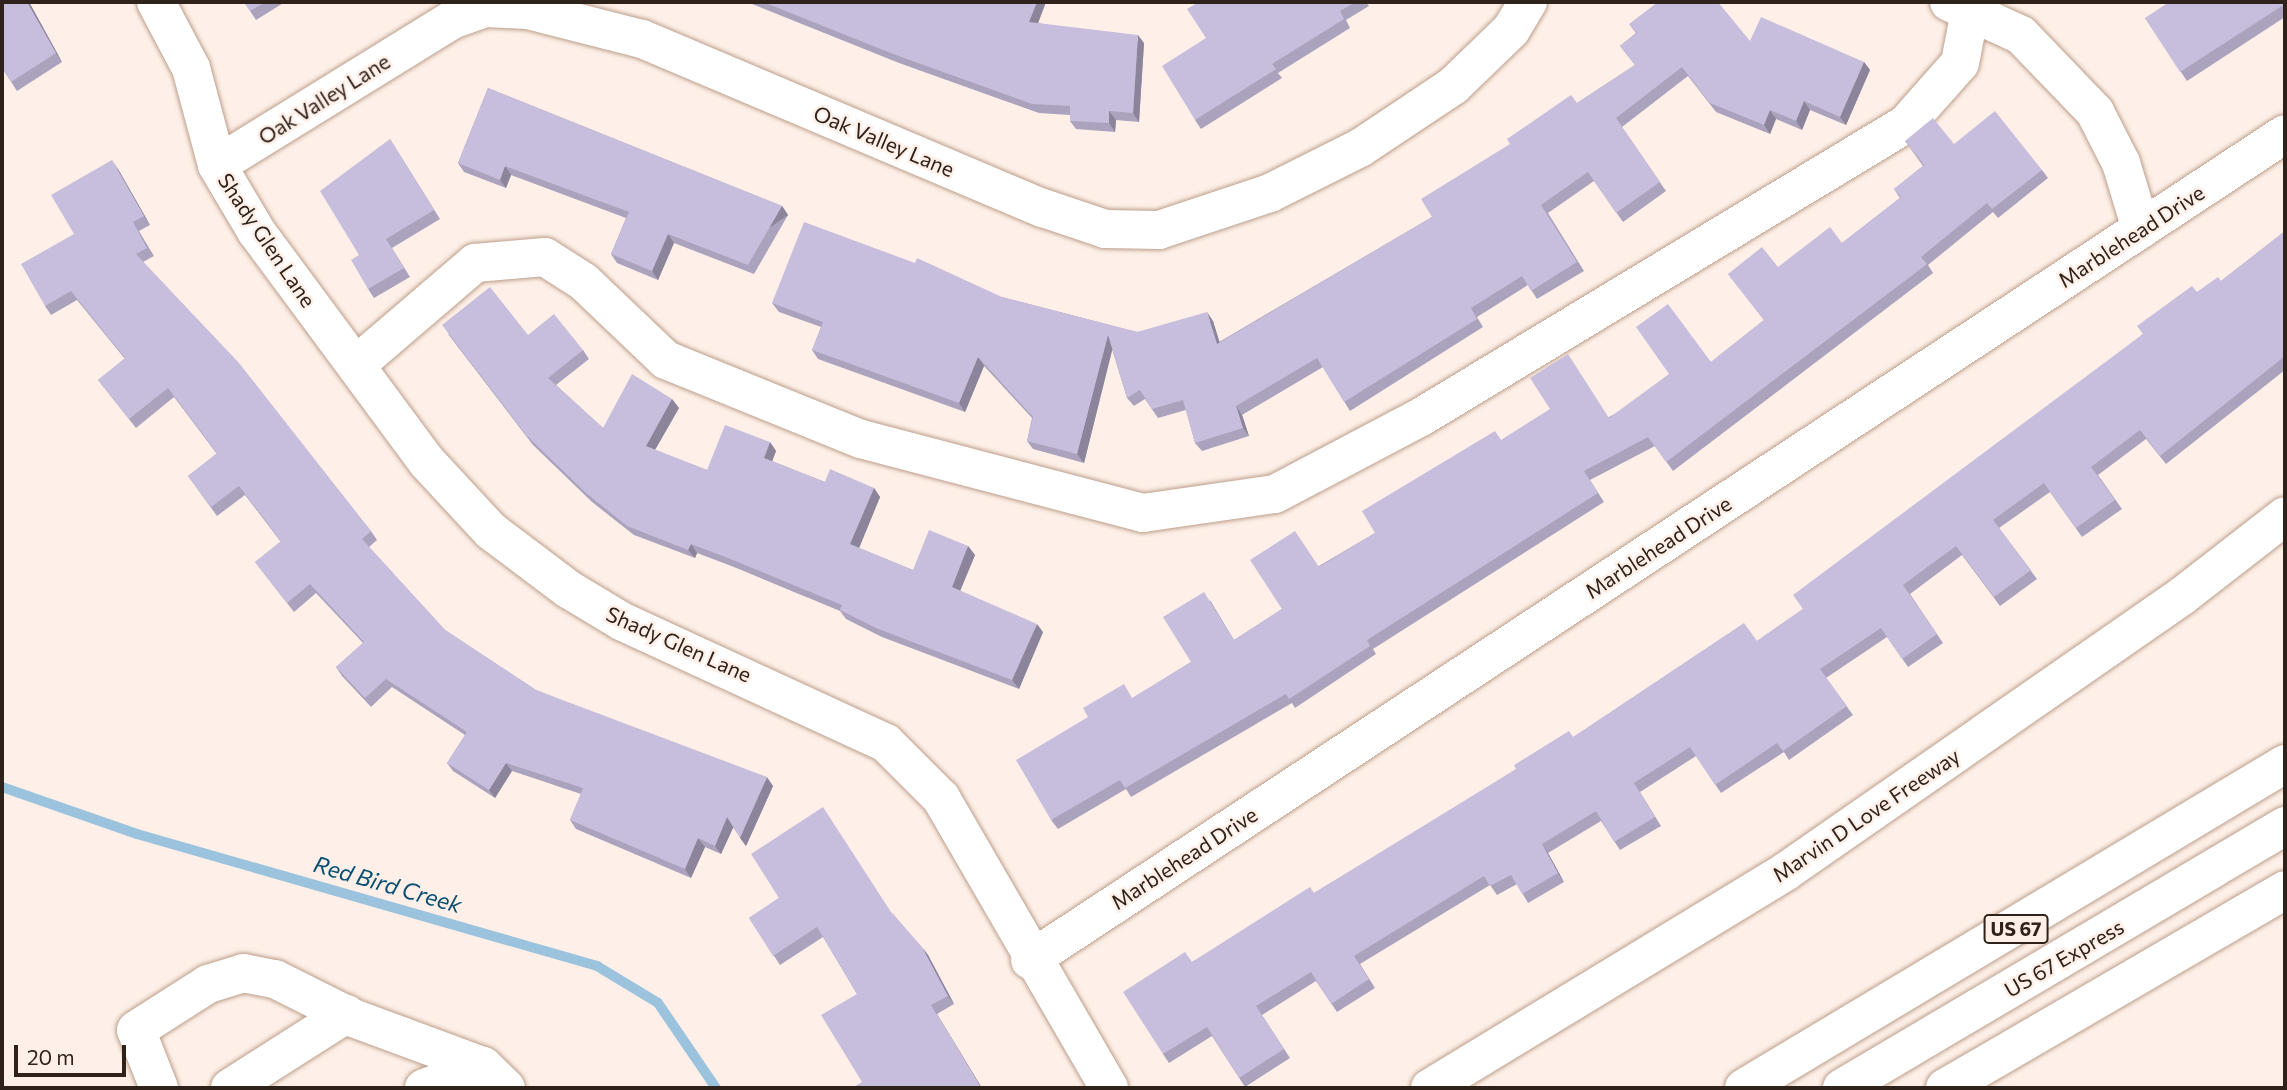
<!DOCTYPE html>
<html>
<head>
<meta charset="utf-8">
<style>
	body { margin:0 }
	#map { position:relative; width:2287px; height:1090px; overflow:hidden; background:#fef0e8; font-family:Commissioner,sans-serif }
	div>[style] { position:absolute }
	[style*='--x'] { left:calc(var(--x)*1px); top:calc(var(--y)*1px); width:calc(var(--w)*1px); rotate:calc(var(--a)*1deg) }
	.stream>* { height:10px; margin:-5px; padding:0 5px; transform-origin:5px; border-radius:5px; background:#9cc3dd }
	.roads { filter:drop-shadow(0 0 2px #bc9e8b) drop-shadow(0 0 2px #bc9e8b) }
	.minor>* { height:38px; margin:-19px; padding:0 19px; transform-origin:19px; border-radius:19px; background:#fff }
	.major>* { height:38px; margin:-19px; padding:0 19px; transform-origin:19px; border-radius:19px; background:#fff }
	.highway>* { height:38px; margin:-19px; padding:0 19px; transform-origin:19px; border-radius:19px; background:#fff }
	.wall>* { inset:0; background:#aba3bd }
	.shaded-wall>* { inset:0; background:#8b849a; transform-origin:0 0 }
	.building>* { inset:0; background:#c7bddc }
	span { translate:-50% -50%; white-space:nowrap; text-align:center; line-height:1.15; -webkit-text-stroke:5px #fef0e8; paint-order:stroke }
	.shield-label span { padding:2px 5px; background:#fef0e8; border:2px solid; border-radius:5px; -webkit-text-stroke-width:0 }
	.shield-label { font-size:19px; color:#2e221b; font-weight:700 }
	.street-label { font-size:21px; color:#2e221b }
	.water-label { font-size:23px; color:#094f71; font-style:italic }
	.frame { position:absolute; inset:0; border:4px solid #2e221b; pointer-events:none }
	.scale { position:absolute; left:14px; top:1045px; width:112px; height:32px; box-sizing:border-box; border:4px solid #2e221b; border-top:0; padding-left:9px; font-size:21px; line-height:24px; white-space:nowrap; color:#2e221b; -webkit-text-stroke:5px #fef0e8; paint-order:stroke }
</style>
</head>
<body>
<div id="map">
	<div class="stream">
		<i style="--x:2;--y:787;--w:143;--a:19.2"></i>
		<i style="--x:137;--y:834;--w:479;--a:16"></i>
		<i style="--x:597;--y:966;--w:71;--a:31.2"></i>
		<i style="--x:658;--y:1003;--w:103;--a:55.7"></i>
	</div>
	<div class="roads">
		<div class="minor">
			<i style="--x:156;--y:2;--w:75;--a:62.1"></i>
			<i style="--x:191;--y:68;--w:100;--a:75"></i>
			<i style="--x:217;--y:165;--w:77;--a:59.4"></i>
			<i style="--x:256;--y:231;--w:287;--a:53.5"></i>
			<i style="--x:427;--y:462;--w:94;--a:47.2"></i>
			<i style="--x:491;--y:531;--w:96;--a:37"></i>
			<i style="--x:568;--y:589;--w:64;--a:31"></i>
			<i style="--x:623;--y:622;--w:289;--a:24.7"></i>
			<i style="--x:886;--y:743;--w:78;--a:45"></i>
			<i style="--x:941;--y:798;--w:335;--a:59.9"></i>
			<i style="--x:1949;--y:2;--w:79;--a:24.6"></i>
			<i style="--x:2021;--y:35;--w:107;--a:46.1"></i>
			<i style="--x:2095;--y:112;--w:57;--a:63"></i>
			<i style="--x:2121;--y:163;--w:69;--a:73.1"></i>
			<i style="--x:217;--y:165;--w:276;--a:-31.7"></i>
			<i style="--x:452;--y:20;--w:35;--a:-20"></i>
			<i style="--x:485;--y:8;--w:43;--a:2.7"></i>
			<i style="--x:528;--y:10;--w:118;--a:14.3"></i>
			<i style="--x:642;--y:39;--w:435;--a:22.9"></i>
			<i style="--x:1043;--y:208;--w:65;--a:18.7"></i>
			<i style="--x:1105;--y:229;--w:54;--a:1.1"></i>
			<i style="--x:1159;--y:230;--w:117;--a:-18.4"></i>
			<i style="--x:1270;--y:193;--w:101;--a:-26.6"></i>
			<i style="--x:1360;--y:148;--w:112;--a:-33.7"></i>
			<i style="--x:1453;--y:86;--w:81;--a:-44"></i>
			<i style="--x:1511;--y:30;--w:33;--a:-59"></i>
			<i style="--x:356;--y:365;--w:157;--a:-40.6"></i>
			<i style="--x:475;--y:263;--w:70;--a:-4.9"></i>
			<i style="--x:545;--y:257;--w:46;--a:32.7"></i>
			<i style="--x:584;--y:282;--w:113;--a:43.6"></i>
			<i style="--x:666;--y:360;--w:210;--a:22.1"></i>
			<i style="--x:861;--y:439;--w:292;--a:14.7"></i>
			<i style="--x:1143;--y:513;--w:133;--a:-8.2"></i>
			<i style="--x:1275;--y:494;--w:165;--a:-27.8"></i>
			<i style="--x:1421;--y:417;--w:567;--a:-31.14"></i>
			<i style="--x:1906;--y:124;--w:81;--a:-48.5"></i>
			<i style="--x:1960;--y:63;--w:53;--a:-79.1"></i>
			<i style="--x:1030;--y:960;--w:1502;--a:-33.35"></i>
			<i style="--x:159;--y:1088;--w:62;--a:-111.6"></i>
			<i style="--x:136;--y:1030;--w:85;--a:-32.6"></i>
			<i style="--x:208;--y:984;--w:37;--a:-17"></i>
			<i style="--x:243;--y:973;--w:33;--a:11"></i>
			<i style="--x:275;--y:979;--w:87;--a:26.6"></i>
			<i style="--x:353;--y:1018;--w:139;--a:20.3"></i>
			<i style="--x:483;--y:1066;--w:32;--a:44"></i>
			<i style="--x:230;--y:1088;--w:138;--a:-32.5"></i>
			<i style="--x:424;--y:1088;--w:63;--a:-20.4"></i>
		</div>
		<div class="major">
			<i style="--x:1430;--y:1088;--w:416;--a:-31.3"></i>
			<i style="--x:1785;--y:872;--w:484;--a:-34.8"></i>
			<i style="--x:2182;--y:596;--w:130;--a:-37.8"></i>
		</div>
		<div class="highway">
			<i style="--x:1744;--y:1088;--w:631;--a:-30.92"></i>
			<i style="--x:1842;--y:1088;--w:515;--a:-30.6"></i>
			<i style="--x:1945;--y:1088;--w:393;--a:-30.2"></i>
		</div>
	</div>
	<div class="wall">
		<i style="clip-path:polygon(2px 2px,29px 2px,62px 62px,17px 91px,2px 68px)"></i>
		<i style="clip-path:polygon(244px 2px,285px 2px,256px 20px)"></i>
		<i style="clip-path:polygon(747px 2px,1046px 2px,1038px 23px,1144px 43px,1139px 122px,1116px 120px,1115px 132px,1076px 129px,1070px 121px,1070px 115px,1039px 113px,899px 63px)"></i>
		<i style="clip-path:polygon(1199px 2px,1366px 2px,1369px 6px,1346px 20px,1350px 28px,1278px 73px,1282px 78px,1201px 129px,1195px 120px,1206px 38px)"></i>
		<i style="clip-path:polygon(2285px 2px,2285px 17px,2187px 81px,2145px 18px)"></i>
		<i style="clip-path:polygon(1629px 24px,1750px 41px,1864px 62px,1870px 70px,1846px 125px,1810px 110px,1802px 130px,1776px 119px,1770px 134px,1716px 112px,1688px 76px,1622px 127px,1666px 191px,1623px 222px,1594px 181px,1548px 213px,1584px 271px,1537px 299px,1528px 285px,1477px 317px,1483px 327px,1350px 411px,1323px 367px,1242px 415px,1249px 436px,1202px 451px,1195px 443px,1186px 410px,1158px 418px,1145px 399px,1134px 406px,1127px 398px,1112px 349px,1084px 463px,1033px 449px,1027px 441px,1032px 418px,984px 366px,965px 412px,818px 359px,812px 350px,821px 327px,779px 312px,772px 303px,1002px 297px,1137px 332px,1213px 321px,1219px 342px,1432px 217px,1577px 103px,1635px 65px,1620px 46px,1636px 33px)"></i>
		<i style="clip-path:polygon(488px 88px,782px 206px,788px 215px,754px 274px,674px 243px,658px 280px,617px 263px,611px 254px,626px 218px,511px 175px,506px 188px,464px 172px,458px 163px)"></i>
		<i style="clip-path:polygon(390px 139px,440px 219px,392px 248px,410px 277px,374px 298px,368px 289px,359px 255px)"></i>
		<i style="clip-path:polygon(1905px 141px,1954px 144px,2042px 170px,2048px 178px,1998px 218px,1993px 212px,1928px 265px,1933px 273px,1673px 471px,1655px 446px,1590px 480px,1604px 502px,1373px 649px,1376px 654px,1295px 708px,1292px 703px,1131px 797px,1126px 789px,1058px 829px,1051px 820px,1133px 698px,1191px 662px,1210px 600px,1234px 640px,1282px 609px,1319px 566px,1375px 533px,1502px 440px,1609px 417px,1711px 362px,1764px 320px,1728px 274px,1778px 267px,1842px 243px,1900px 198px,1894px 189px,1923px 166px)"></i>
		<i style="clip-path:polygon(118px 169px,150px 225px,139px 231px,154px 256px,143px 262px,371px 531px,377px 540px,369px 547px,445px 630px,536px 690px,773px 786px,746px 846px,733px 827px,721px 854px,705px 847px,691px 878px,576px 829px,570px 820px,581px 794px,512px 771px,495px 798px,453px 771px,447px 763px,465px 735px,392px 687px,371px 707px,342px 676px,336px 667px,363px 643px,316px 593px,294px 612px,255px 562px,281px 542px,245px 495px,217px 516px,188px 476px,217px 454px,174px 397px,136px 428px,98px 380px,125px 359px,77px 300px,51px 315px,45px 306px)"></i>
		<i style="clip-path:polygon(2285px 231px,2285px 370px,2166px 464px,2146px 439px,2098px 475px,2122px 509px,2082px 537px,2050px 492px,1999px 528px,2037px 579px,2000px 606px,1962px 555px,1910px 594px,1943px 643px,1908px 667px,1887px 637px,1826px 678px,1853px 715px,1789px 760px,1784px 752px,1721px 793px,1696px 756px,1640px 792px,1661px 826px,1620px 850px,1601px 821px,1548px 853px,1564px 882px,1528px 903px,1517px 884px,1497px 895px,1490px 885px,1360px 964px,1375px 988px,1337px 1012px,1316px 981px,1262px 1015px,1290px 1058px,1245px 1087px,1212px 1036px,1169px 1063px,1163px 1054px,1192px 962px,1314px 893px,1573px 737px,1757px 641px,1803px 609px,2143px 334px,2197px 292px,2221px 281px)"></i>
		<i style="clip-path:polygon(448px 334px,528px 335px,583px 350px,589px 359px,556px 385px,603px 428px,672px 399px,679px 408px,655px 450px,707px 470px,770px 442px,776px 451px,772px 461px,825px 482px,874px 488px,880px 497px,859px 548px,913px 570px,968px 546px,975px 555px,960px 591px,1043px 632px,1019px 689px,882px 637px,846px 619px,840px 611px,734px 567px,697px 553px,695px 558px,634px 535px,592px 502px,533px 445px)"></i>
		<i style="clip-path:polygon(779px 898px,893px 914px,928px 955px,954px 1004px,937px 1014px,862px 1082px,857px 994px,823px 937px,780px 965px,749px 918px)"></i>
	</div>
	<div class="shaded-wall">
		<i style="clip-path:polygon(27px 2px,29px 2px,62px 62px,56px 53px)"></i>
		<i style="clip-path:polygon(1037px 2px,1046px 2px,1035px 31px,1029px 22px)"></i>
		<i style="clip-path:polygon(1138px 35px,1144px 43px,1139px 122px,1133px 113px)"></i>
		<i style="clip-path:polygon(1864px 62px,1870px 70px,1846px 125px,1840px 117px)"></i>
		<i style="clip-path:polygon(1804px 101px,1810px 110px,1802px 130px,1796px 121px)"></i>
		<i style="clip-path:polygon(1770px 110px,1776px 119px,1770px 134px,1764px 125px)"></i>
		<i style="clip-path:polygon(1109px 111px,1116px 120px,1115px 132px,1109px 123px)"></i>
		<i style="clip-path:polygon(112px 160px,118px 169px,150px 225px,144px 216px)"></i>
		<i style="clip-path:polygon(505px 166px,511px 175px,506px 188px,500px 180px)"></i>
		<i style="left:782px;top:206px;width:11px;height:68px;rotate:56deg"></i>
		<i style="clip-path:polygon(668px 234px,674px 243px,658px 280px,652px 271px)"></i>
		<i style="clip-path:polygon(1207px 312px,1213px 321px,1223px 353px,1217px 344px)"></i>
		<i style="clip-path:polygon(1108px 335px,1114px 343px,1084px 463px,1077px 454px)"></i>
		<i style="clip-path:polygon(978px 357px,984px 366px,965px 412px,959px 403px)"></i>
		<i style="clip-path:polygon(672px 399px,679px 408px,652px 455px,646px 446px)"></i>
		<i style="clip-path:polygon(1236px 406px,1242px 415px,1249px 436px,1243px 428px)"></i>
		<i style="clip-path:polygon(770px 442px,776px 451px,770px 467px,764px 458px)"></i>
		<i style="clip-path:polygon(874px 488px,880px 497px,857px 553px,850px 544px)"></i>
		<i style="clip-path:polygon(691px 544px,697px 553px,695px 558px,688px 550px)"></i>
		<i style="clip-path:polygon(968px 546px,975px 555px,958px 596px,952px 587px)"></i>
		<i style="clip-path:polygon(1037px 624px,1043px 632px,1019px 689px,1012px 680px)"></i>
		<i style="clip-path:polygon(506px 763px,512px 771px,495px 798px,489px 790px)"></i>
		<i style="clip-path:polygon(767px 777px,773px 786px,746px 846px,740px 838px)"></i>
		<i style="clip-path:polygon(727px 817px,734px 826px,721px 854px,715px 846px)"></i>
		<i style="clip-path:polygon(698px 838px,705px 847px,691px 878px,685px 869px)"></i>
		<i style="clip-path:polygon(1542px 844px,1548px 853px,1564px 882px,1558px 873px)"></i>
		<i style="clip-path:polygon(922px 947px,928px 955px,954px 1004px,948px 996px)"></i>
		<i style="clip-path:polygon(931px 1005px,937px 1014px,982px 1088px,981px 1088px)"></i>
	</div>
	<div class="building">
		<i style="clip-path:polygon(2px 2px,27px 2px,56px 53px,11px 82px,2px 68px)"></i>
		<i style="clip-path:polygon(244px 2px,265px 2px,250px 11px)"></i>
		<i style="clip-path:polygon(763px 2px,1037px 2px,1029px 22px,1138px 35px,1133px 113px,1109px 111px,1109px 123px,1070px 121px,1070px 106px,1032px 104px,893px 54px)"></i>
		<i style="clip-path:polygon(1199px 2px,1356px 2px,1340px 11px,1344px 19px,1272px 64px,1276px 69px,1195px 120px,1162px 66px,1206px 38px,1187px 9px)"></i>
		<i style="clip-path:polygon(1658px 2px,1718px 2px,1750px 41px,1761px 17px,1864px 62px,1840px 117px,1804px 101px,1796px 121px,1770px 110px,1764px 125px,1710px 103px,1682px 67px,1616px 118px,1660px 182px,1616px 213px,1588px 172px,1541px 205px,1577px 262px,1531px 291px,1522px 276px,1471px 308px,1477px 319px,1344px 402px,1317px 358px,1236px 406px,1243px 428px,1195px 443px,1183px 400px,1152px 409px,1140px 390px,1127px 398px,1108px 335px,1077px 454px,1027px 441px,1033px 417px,978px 357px,959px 403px,812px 350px,823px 322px,772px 303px,804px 222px,915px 263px,917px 258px,1002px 297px,1137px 332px,1207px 312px,1217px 344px,1432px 217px,1421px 199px,1510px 144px,1507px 139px,1571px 95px,1577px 103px,1635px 65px,1620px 46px,1637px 33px,1629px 24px)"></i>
		<i style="clip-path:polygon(2169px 2px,2285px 2px,2285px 4px,2180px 72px,2145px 18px)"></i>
		<i style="clip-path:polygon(488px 88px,782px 206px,748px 265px,668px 234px,652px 271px,611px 254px,629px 212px,505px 166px,500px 180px,458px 163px)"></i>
		<i style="clip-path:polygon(1995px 111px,2042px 170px,1992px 209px,1987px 203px,1921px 257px,1927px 264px,1666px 462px,1648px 437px,1584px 471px,1598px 493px,1367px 640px,1370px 646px,1289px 699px,1286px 694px,1125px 788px,1120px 780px,1051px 820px,1016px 760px,1088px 717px,1083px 708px,1124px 684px,1132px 698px,1191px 662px,1163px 617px,1204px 592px,1234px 640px,1282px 609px,1250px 560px,1295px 531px,1319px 567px,1375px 533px,1362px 511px,1495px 431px,1501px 440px,1550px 409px,1530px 378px,1568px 354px,1609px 418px,1669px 374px,1636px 327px,1668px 304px,1711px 362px,1764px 320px,1728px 274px,1762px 247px,1778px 267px,1830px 227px,1842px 243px,1901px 197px,1894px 189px,1924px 165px,1905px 141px,1933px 118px,1954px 144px)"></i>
		<i style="clip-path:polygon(390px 139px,434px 210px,386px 239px,404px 268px,368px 289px,351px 260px,359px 255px,320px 191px)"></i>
		<i style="clip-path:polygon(112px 160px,144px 216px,133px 222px,147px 248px,136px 254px,239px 363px,371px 531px,362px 539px,445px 630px,536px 690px,767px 777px,740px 838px,727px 817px,715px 846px,698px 838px,685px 869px,570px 820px,583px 788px,506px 763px,489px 790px,447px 763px,467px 732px,386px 679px,365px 698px,336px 667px,364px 642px,310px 584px,287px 603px,255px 562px,281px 541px,239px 486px,211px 507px,188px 476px,217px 453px,168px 388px,129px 419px,98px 380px,125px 358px,71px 291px,45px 306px,21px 264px,74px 234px,51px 195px)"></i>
		<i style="clip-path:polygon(2285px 231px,2285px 356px,2160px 456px,2140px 430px,2091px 467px,2115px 500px,2076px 528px,2044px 483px,1993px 520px,2031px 570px,1994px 597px,1956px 546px,1903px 585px,1937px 634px,1902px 659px,1881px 628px,1820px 669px,1847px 706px,1783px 751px,1777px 743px,1715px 785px,1690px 747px,1634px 783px,1655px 817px,1614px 842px,1596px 811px,1542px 844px,1558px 873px,1522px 894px,1511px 875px,1490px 886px,1484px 876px,1354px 956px,1369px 979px,1331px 1004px,1311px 972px,1256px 1006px,1284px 1049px,1239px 1078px,1207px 1027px,1163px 1054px,1123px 992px,1185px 952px,1192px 962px,1310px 887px,1314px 893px,1516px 769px,1514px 765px,1569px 731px,1573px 737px,1744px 623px,1757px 641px,1803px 609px,1793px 595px,2143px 334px,2137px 326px,2192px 286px,2197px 292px,2218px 277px,2221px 281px)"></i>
		<i style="clip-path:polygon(490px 287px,528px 335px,554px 314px,583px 350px,548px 378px,603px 428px,632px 374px,672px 399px,646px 446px,707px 470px,725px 425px,770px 442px,764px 458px,825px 482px,830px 469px,874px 488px,850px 544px,913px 570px,929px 530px,968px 546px,952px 587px,1037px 624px,1012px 680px,876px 628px,840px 610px,842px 605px,728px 558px,691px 544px,688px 550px,627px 526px,586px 493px,527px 436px,442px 325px)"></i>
		<i style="clip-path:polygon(823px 807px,891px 912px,922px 947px,948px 996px,931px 1005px,981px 1088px,852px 1088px,862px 1082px,821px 1015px,857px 994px,817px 927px,773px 956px,749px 918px,779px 898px,751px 854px)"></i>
	</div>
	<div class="shield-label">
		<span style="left:2016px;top:929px">US 67</span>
	</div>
	<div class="street-label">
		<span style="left:324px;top:99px;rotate:-32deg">Oak Valley Lane</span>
		<span style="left:884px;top:141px;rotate:23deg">Oak Valley Lane</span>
		<span style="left:2131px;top:236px;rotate:-33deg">Marblehead Drive</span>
		<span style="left:267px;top:240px;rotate:56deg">Shady Glen Lane</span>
		<span style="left:1658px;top:547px;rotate:-33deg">Marblehead Drive</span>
		<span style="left:679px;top:644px;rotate:24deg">Shady Glen Lane</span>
		<span style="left:1866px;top:815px;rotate:-34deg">Marvin D Love Freeway</span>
		<span style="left:1184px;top:858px;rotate:-33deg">Marblehead Drive</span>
		<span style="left:2064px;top:958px;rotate:-30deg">US 67 Express</span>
	</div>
	<div class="water-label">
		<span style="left:388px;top:884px;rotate:16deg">Red Bird Creek</span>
	</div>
	<div class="frame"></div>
	<div class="scale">20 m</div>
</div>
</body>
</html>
